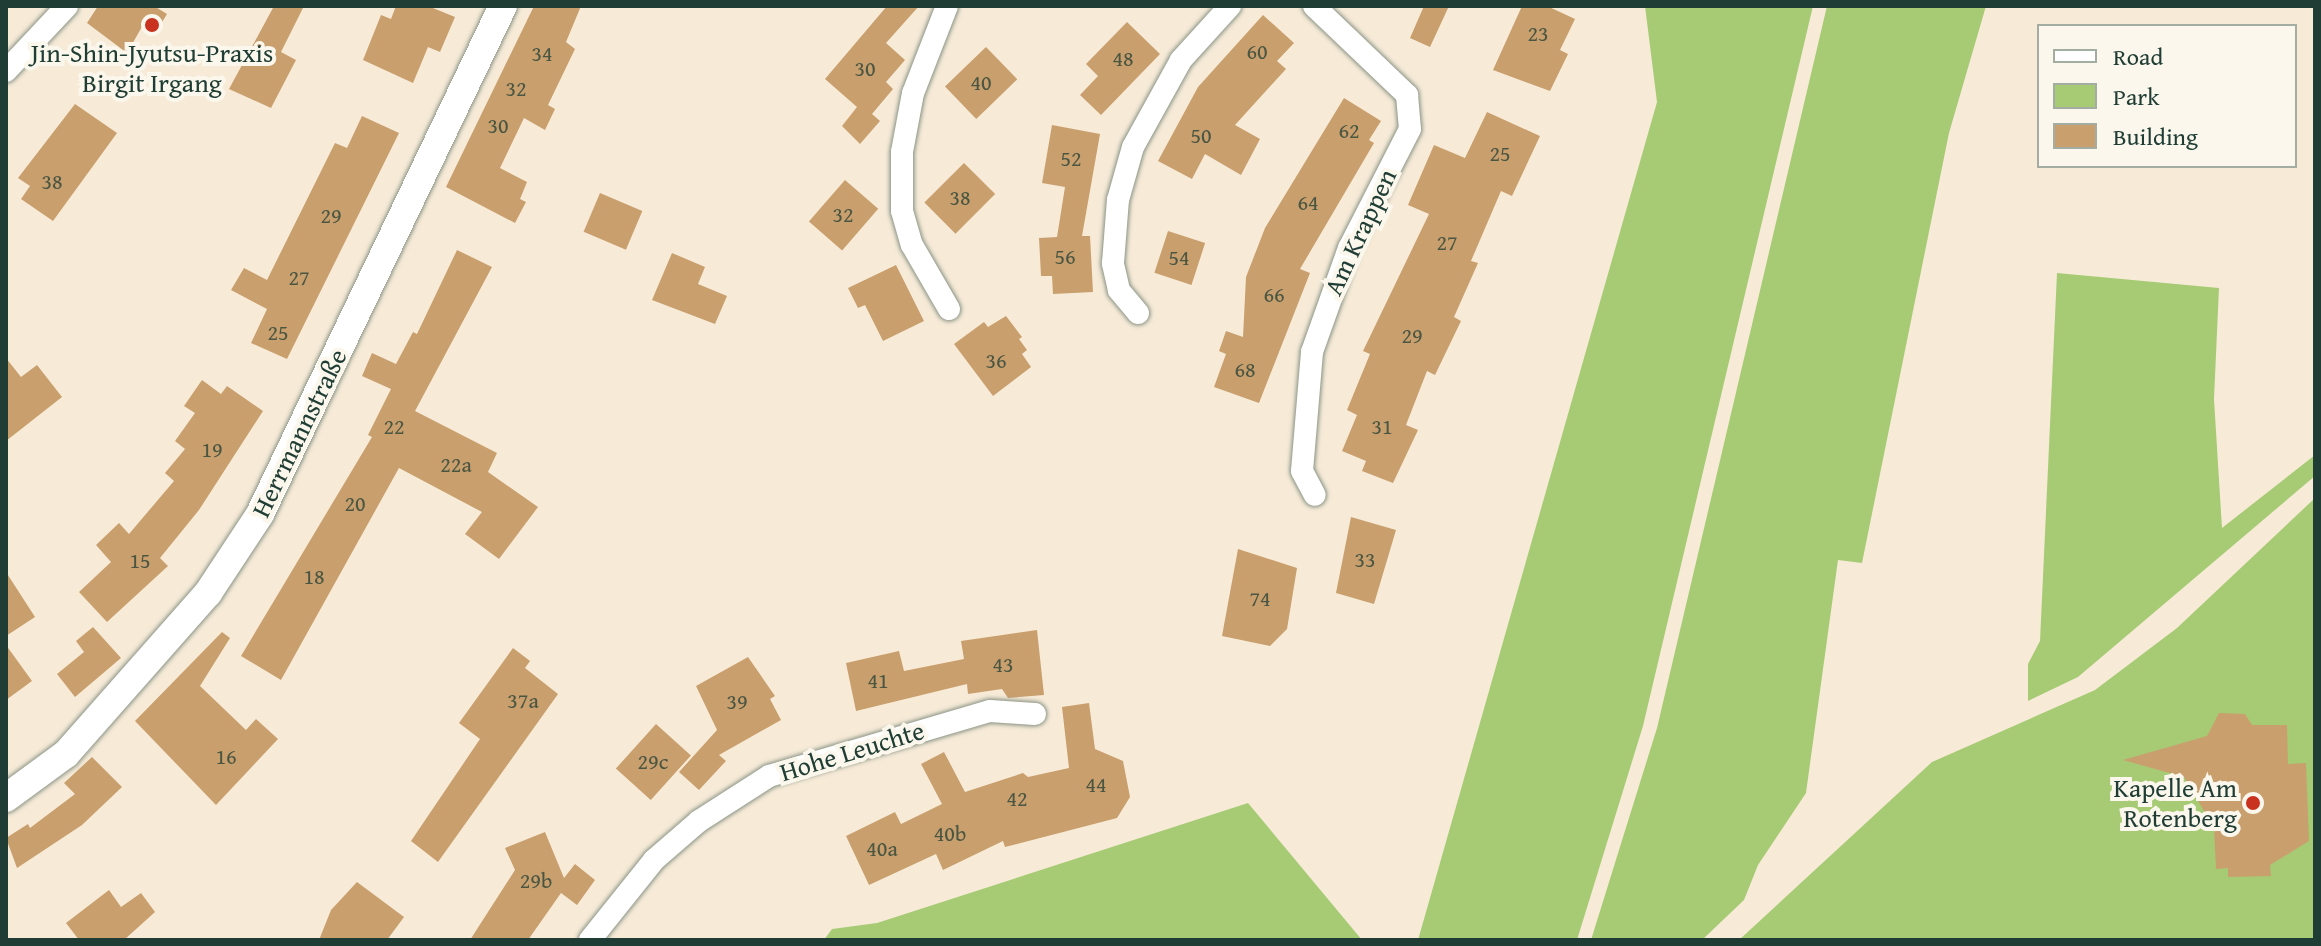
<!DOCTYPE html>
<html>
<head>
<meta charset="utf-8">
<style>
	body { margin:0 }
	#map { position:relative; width:2321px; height:946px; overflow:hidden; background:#f7ebd8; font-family:"Gentium Book Plus",serif }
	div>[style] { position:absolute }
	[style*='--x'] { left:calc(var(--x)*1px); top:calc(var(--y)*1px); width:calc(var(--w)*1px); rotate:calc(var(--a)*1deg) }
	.green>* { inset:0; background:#a7cb74 }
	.building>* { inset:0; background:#c99f6d; transform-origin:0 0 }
	.roads { filter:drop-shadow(0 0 2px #8b9486) drop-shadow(0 0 2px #8b9486) }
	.minor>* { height:22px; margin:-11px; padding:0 11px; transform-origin:11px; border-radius:11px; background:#fff }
	.tertiary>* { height:28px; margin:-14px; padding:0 14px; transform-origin:14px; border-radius:14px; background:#fff }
	.dots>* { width:22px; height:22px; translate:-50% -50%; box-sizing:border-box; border:4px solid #fbf7ec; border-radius:50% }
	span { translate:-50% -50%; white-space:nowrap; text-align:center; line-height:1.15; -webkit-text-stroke:8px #fbf7ec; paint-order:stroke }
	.number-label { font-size:22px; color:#4a5642 }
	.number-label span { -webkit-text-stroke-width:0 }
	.poi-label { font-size:26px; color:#1f3d34 }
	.right { translate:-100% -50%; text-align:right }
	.street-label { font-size:26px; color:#1f3d34 }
	.frame { position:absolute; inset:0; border:8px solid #1f3d34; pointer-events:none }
	.legend { position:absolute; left:2037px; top:24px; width:260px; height:144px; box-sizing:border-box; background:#fbf7ec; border:2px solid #a3ada2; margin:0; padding:10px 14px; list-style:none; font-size:24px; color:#1f3d34 }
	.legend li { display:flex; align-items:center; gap:16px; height:40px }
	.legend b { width:40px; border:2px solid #a3ada2 }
</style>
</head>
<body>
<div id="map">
	<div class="green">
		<i style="clip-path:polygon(1645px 6px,1813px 6px,1643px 726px,1577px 940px,1418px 940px,1657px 102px)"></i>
		<i style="clip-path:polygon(1827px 6px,1986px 6px,1949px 133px,1862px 563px,1838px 560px,1806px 793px,1758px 865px,1744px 900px,1702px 940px,1591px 940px,1657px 728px)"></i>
		<i style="clip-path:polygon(2057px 273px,2219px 288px,2214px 399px,2222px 528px,2315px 455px,2315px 476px,2078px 677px,2028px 701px,2028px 664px,2040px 641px)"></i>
		<i style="clip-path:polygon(2315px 498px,2315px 940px,1739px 940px,1932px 762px,2095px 690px,2177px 628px)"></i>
		<i style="clip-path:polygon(1248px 803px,1362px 940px,824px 940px,832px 929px,877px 923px)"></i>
	</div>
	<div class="building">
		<i style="clip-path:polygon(98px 6px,154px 6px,167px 14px,156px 32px,143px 25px,127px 53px,87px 23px)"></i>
		<i style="clip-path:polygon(274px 6px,304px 6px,281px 52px,296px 60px,271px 108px,229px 89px)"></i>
		<i style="clip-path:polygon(396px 6px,428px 6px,455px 17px,440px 52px,428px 47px,413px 83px,363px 60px,381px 15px,391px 19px)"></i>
		<i style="clip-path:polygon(534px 6px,581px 6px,566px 42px,575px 49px,548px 105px,555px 109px,545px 130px,524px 118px,500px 168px,527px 182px,520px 199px,526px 202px,515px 223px,446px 187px)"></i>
		<i style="clip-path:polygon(887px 6px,919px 6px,886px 43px,905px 60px,886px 82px,893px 89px,872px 114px,880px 121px,860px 144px,842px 126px,857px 107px,825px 79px)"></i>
		<i style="clip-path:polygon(1424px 6px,1449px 6px,1430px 47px,1410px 38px)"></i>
		<i style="clip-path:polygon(1522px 6px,1547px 6px,1575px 19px,1560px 50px,1568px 54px,1550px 91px,1493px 70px)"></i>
		<i style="clip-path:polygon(1263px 15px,1294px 43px,1277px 61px,1286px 69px,1235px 125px,1260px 139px,1241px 175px,1205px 154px,1192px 179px,1158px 161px,1198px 87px)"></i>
		<i style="clip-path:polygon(1127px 22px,1160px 54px,1101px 115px,1080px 95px,1098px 76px,1086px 64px)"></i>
		<i style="left:986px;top:47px;width:45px;height:57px;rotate:46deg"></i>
		<i style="clip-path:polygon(1344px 98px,1381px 121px,1369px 140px,1374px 143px,1300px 269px,1310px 273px,1259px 403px,1214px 387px,1226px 354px,1219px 351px,1226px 331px,1243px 337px,1246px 277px,1265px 228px)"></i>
		<i style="clip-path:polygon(75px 104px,117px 133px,53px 221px,21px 199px,30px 186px,18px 178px)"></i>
		<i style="clip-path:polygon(1487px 112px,1540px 136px,1512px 196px,1501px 191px,1471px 261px,1478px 263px,1454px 317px,1461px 321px,1435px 375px,1427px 371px,1406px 425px,1418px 430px,1393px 483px,1362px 471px,1366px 461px,1342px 451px,1357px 415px,1347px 410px,1370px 354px,1363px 351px,1429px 214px,1408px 205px,1434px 145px,1465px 158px)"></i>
		<i style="clip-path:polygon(362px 116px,399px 133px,287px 359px,251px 343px,267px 309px,231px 290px,244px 268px,267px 280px,335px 143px,347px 148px)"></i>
		<i style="clip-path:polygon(1052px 125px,1100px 134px,1082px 236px,1090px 236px,1093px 292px,1053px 294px,1052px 276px,1041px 276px,1039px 238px,1057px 237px,1065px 187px,1042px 183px)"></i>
		<i style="left:964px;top:163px;width:44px;height:56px;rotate:45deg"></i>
		<i style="left:845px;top:180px;width:44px;height:55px;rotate:41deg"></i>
		<i style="left:600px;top:193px;width:46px;height:42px;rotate:23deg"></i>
		<i style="left:1168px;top:231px;width:39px;height:44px;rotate:18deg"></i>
		<i style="clip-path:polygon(457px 250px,492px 267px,415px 411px,497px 453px,488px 472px,538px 507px,499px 559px,465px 534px,482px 512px,399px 468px,281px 680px,241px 656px,372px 437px,368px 435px,391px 389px,362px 376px,372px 353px,396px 364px,413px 332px,417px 334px)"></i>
		<i style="clip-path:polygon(672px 253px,705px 267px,698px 284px,727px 296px,715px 324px,652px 300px)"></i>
		<i style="clip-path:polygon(896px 265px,924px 321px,883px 341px,865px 305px,858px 308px,848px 288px)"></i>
		<i style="clip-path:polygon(1006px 316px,1022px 337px,1019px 339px,1027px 350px,1022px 354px,1031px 367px,993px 396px,954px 344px,984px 322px,988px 327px)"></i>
		<i style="clip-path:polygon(6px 358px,21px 377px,37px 365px,62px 397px,6px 441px)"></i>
		<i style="clip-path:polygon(202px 380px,221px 394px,227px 386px,263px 411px,199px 510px,160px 558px,168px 566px,107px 622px,79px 592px,111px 562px,96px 545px,119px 523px,129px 534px,174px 481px,165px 473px,185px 449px,175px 441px,195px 413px,184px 406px)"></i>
		<i style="clip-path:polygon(1351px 517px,1396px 530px,1374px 604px,1336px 593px)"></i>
		<i style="clip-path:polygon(1238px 549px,1297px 568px,1287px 629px,1270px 646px,1222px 636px)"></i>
		<i style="clip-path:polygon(6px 572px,35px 617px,6px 636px)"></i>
		<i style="clip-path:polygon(93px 627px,121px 658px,75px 697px,57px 674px,84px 652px,76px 641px)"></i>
		<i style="clip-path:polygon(1037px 630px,1044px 695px,1008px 698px,1002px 689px,968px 694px,967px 684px,856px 711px,846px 663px,899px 651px,904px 671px,964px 659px,961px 641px)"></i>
		<i style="clip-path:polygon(222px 632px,230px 638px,200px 686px,246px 730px,256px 719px,278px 739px,216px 805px,135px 721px)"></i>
		<i style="clip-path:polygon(6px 645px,32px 681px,6px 700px)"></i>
		<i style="clip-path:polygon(513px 648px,530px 661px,525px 668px,558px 694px,438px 862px,411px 841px,480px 739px,459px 723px)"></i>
		<i style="clip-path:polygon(748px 657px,775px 696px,770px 699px,781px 720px,719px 755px,726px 761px,699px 790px,679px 772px,717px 730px,696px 686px)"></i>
		<i style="clip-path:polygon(1089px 703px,1095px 749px,1123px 761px,1130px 797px,1117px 818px,1005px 847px,1003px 841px,943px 870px,936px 854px,869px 885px,846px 836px,895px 812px,901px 824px,942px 804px,921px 764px,944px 752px,965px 792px,1023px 773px,1028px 777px,1069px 768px,1062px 707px)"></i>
		<i style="clip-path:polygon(2219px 713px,2245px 714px,2252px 725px,2287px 725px,2288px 764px,2306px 763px,2309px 841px,2270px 865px,2271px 876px,2228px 877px,2228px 868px,2216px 869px,2214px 828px,2184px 777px,2123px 760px,2207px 736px)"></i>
		<i style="left:656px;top:724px;width:47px;height:60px;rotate:42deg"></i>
		<i style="clip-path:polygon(92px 757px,122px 787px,82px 825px,17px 868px,6px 838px,28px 824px,30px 828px,75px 794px,64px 783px)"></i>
		<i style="clip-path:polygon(545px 832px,564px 878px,575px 864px,595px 880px,577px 905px,561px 893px,528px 940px,470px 940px,515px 870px,505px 848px)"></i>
		<i style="clip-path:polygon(357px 882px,404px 917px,387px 940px,319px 940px,331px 910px)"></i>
		<i style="clip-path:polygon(109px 890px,121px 907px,141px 893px,155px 912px,124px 940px,79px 940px,66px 923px)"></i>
	</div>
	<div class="roads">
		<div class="minor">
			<i style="--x:947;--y:6;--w:93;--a:111.3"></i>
			<i style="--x:913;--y:93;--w:60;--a:100.6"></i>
			<i style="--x:902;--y:152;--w:59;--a:90"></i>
			<i style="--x:902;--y:211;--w:35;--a:74"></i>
			<i style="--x:912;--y:245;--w:74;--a:60"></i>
			<i style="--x:1314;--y:6;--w:129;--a:43.7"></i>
			<i style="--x:1407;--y:95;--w:34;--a:85"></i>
			<i style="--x:1410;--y:129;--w:134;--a:117.1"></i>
			<i style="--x:1349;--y:248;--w:110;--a:109.6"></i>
			<i style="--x:1312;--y:352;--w:119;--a:94.8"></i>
			<i style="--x:1302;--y:471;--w:27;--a:62"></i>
			<i style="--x:6;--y:71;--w:89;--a:-46.8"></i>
			<i style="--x:1138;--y:313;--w:30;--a:-130"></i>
			<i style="--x:1119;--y:290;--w:28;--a:-103"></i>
			<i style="--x:1113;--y:263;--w:63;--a:-85.5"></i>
			<i style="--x:1118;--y:200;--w:55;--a:-74.2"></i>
			<i style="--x:1133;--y:147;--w:99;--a:-61.1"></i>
			<i style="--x:1181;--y:60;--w:73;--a:-47.8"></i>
			<i style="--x:590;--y:940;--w:102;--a:-51.3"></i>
			<i style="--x:654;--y:860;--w:60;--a:-40.9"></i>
			<i style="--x:699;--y:821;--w:83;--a:-32.7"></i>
			<i style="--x:769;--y:776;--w:230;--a:-16.4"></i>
			<i style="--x:990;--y:711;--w:45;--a:3.8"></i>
		</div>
		<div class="tertiary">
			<i style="--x:6;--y:798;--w:74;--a:-36.3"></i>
			<i style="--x:66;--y:754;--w:215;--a:-48.6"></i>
			<i style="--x:208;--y:593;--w:95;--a:-56.6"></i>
			<i style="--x:260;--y:514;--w:563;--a:-64.44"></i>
		</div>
	</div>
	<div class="dots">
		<i style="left:152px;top:25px;background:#c8321e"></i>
		<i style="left:2253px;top:803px;background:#c8321e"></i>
	</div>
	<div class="number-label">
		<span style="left:1538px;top:34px">23</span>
		<span style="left:1257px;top:52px">60</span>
		<span style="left:542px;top:54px">34</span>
		<span style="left:1123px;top:59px">48</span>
		<span style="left:865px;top:69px">30</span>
		<span style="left:981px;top:83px">40</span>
		<span style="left:516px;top:89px">32</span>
		<span style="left:498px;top:126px">30</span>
		<span style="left:1349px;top:131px">62</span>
		<span style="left:1201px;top:136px">50</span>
		<span style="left:1500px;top:154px">25</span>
		<span style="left:1071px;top:159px">52</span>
		<span style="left:52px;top:182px">38</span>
		<span style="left:960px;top:198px">38</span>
		<span style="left:1308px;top:203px">64</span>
		<span style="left:843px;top:215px">32</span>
		<span style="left:331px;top:216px">29</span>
		<span style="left:1447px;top:243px">27</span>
		<span style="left:1065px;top:257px">56</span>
		<span style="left:1179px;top:258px">54</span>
		<span style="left:299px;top:278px">27</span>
		<span style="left:1274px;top:295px">66</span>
		<span style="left:278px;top:333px">25</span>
		<span style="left:1412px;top:336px">29</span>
		<span style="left:996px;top:361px">36</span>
		<span style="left:1245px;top:370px">68</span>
		<span style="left:394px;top:427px">22</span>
		<span style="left:1382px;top:427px">31</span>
		<span style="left:212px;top:450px">19</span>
		<span style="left:456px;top:465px">22a</span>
		<span style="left:355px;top:504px">20</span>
		<span style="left:1365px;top:560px">33</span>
		<span style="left:140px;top:561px">15</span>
		<span style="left:314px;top:577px">18</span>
		<span style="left:1260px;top:599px">74</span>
		<span style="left:1003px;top:665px">43</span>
		<span style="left:878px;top:681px">41</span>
		<span style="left:523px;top:701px">37a</span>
		<span style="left:737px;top:702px">39</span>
		<span style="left:226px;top:757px">16</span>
		<span style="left:653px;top:762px">29c</span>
		<span style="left:1096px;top:785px">44</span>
		<span style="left:1017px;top:799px">42</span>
		<span style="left:950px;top:834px">40b</span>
		<span style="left:882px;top:849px">40a</span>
		<span style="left:536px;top:881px">29b</span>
	</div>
	<div class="poi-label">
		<span style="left:152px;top:68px">Jin-Shin-Jyutsu-Praxis<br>Birgit Irgang</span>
		<span class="right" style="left:2237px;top:803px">Kapelle Am<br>Rotenberg</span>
	</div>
	<div class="street-label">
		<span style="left:1360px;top:232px;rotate:-65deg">Am Krappen</span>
		<span style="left:299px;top:433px;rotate:-64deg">Herrmannstraße</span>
		<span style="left:852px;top:751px;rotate:-17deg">Hohe Leuchte</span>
	</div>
	<div class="frame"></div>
	<ul class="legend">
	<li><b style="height:10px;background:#fff"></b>Road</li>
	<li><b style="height:22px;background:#a7cb74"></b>Park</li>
	<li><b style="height:22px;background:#c99f6d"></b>Building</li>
	</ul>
</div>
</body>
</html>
